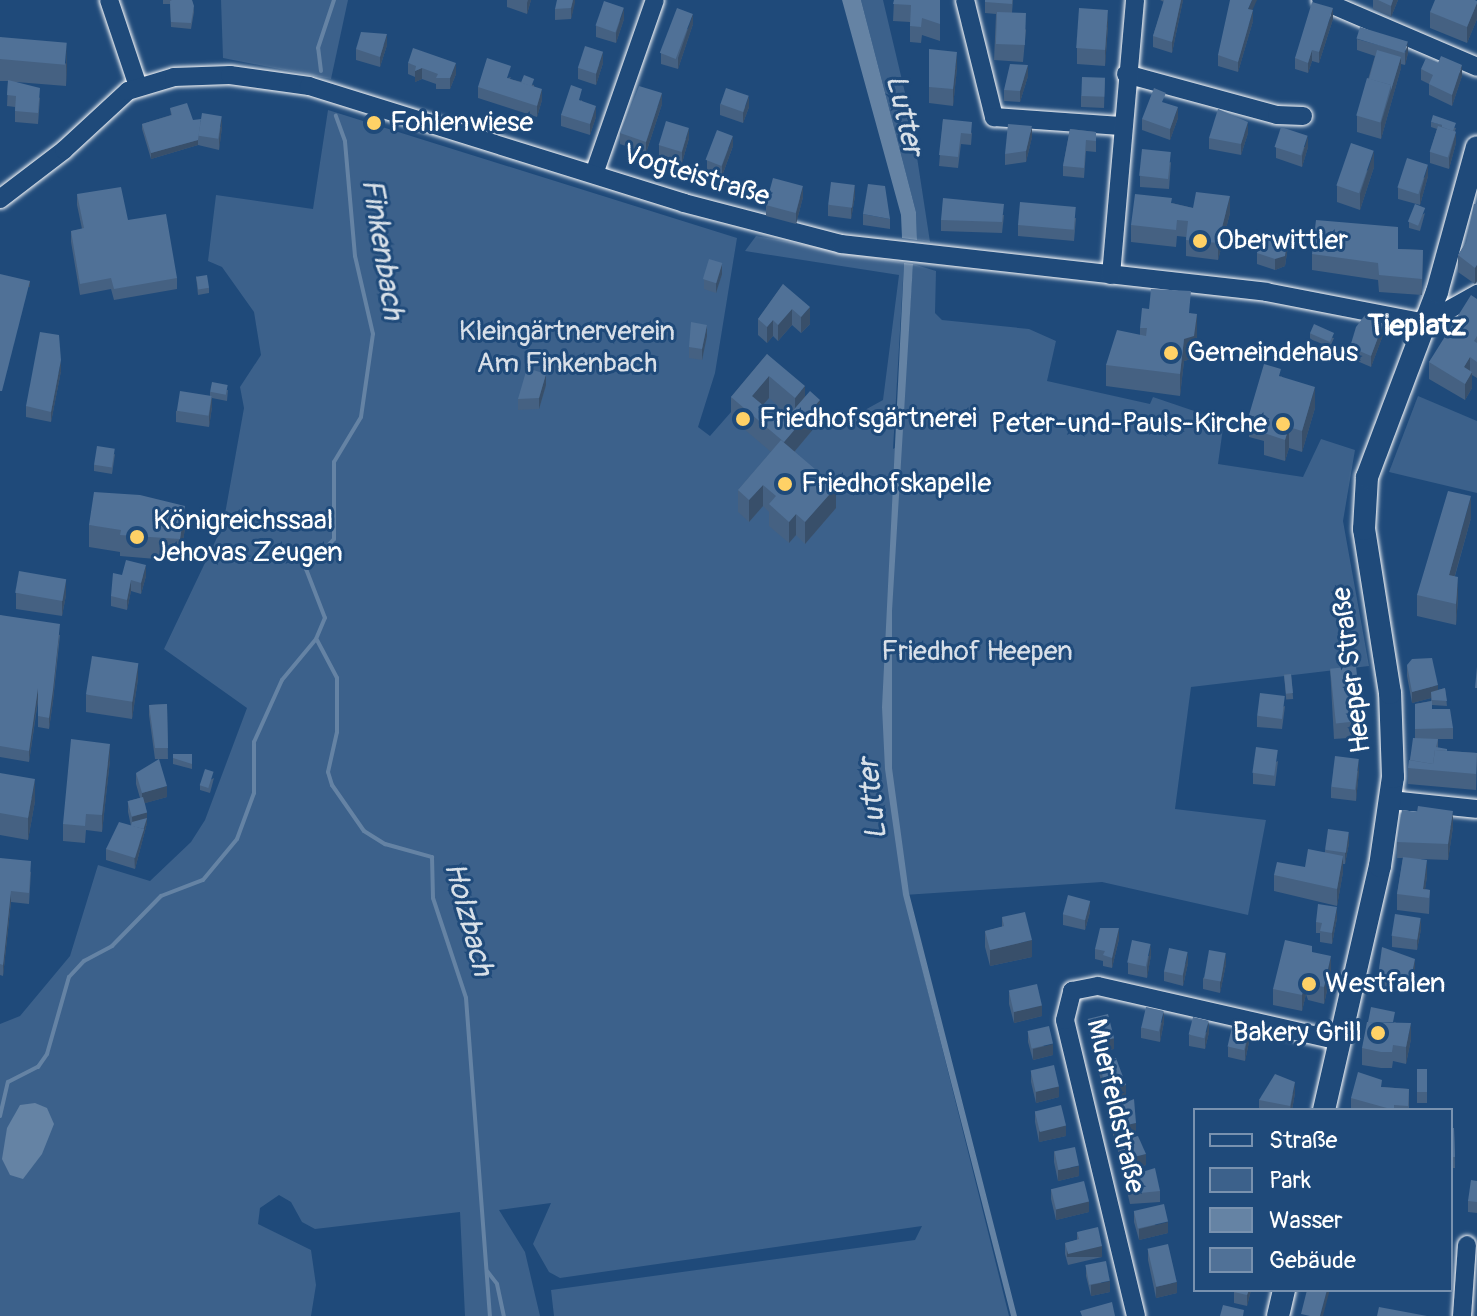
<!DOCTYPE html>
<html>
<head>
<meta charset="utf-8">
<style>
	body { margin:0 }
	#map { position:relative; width:1477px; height:1316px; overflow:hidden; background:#1f4a7a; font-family:Pangolin,sans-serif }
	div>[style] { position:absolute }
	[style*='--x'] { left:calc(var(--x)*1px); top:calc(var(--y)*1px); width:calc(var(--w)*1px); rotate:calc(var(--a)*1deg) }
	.green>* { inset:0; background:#3c618b }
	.water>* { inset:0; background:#6583a4 }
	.stream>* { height:4px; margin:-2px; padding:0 2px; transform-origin:2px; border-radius:2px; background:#6583a4 }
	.roads { filter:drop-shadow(0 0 2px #fff) drop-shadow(0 0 2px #fff) }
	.minor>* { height:18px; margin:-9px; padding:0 9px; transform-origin:9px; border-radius:9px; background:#1f4a7a }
	.major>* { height:22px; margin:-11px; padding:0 11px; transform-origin:11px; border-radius:11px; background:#1f4a7a }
	.wall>* { inset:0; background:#456182; transform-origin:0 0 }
	.shaded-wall>* { inset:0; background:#384f6a; transform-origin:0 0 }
	.building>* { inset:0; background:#507197; transform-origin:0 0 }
	.dots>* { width:22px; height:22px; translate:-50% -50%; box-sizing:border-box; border:4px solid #1f4a7a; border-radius:50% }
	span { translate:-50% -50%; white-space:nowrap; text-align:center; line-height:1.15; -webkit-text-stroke:6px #1f4a7a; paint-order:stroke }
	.poi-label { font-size:28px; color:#fff }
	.left { translate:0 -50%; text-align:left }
	.right { translate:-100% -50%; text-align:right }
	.street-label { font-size:28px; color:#fff }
	.park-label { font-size:28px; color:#d8dfe8 }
	.water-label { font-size:30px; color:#d8e0e8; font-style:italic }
	.neighbourhood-label { font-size:30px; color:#fff; font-weight:700 }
	.legend { position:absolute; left:1193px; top:1108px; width:260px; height:184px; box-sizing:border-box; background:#1f4a7a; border:2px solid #7992af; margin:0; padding:10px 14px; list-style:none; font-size:24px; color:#fff }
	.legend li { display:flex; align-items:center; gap:16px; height:40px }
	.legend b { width:40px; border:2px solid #7992af }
</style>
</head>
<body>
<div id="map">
	<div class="green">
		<i style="clip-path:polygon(221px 0,348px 0,331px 79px,223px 58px)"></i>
		<i style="clip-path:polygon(861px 0,883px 0,911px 118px,930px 242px,917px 240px,916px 212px)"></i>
		<i style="clip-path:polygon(328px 110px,737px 238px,715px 373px,698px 427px,710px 436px,768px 370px,834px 427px,883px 400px,899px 275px,745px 251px,756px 236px,904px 263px,893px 449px,900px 445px,913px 264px,936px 271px,935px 313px,942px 320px,1029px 329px,1056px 341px,1047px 381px,1150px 404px,1153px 397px,1203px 414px,1213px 426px,1223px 428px,1218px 464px,1303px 477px,1321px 439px,1355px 450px,1343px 521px,1369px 666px,1191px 687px,1175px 809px,1266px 820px,1248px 915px,1102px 882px,904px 895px,1009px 1316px,554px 1316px,551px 1290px,915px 1240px,922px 1226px,560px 1278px,549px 1272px,533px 1244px,551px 1203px,499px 1210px,525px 1252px,540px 1316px,465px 1316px,460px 1212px,315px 1229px,302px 1222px,291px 1202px,279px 1195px,260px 1208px,258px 1224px,311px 1250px,316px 1285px,311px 1316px,0 1316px,0 1024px,20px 1016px,70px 956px,98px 865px,150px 881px,191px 842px,205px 820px,247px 708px,164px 649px,223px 525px,244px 408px,240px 387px,261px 355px,254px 312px,222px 267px,208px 261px,216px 195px,313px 209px)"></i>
		<i style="clip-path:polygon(1418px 396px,1477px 421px,1477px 493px,1389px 472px)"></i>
	</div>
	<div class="water">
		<i style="clip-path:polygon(842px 0,861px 0,916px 212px,917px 240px,902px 238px,901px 215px)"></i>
		<i style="clip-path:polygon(904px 263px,913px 264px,892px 611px,892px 768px,909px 893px,1017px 1316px,1011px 1316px,903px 895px,885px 769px,882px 707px)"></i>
		<i style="clip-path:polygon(35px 1103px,47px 1108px,54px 1124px,42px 1154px,23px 1179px,10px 1175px,2px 1159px,7px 1128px,20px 1105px)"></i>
	</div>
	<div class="stream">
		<i style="--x:321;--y:71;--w:23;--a:-97"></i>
		<i style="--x:318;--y:48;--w:51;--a:-71.6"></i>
		<i style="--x:317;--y:640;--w:43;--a:62.2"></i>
		<i style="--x:337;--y:678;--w:54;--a:90"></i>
		<i style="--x:337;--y:732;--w:41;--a:102.7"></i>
		<i style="--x:328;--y:772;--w:14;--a:73"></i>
		<i style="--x:332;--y:785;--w:56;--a:55.2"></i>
		<i style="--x:364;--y:831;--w:25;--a:32"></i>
		<i style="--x:385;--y:844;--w:49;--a:15.5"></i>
		<i style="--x:432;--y:857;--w:41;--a:88.6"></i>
		<i style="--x:433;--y:898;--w:105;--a:71.7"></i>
		<i style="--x:466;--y:998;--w:319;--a:85.7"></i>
		<i style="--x:0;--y:1116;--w:35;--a:-77"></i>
		<i style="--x:8;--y:1082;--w:34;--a:-27"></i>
		<i style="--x:38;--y:1067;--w:16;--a:-55"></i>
		<i style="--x:47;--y:1054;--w:80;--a:-74.1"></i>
		<i style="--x:69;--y:977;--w:22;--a:-47"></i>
		<i style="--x:84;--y:961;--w:32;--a:-28"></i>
		<i style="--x:112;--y:946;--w:70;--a:-45.6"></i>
		<i style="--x:161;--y:896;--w:45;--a:-20.9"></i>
		<i style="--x:203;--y:880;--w:53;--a:-50.3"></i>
		<i style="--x:237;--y:839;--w:49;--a:-69.7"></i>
		<i style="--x:254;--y:793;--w:51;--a:-90"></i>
		<i style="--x:254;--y:742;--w:68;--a:-65.7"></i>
		<i style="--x:282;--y:680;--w:53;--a:-50.3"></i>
		<i style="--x:316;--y:639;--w:23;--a:-67"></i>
		<i style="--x:325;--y:618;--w:53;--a:-111.2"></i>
		<i style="--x:306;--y:569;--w:41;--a:-47"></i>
		<i style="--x:334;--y:539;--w:77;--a:-90"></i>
		<i style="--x:334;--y:462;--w:52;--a:-59"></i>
		<i style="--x:361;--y:417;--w:84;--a:-81.8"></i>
		<i style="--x:373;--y:334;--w:80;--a:-103"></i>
		<i style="--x:355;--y:256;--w:115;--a:-95"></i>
		<i style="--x:345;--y:141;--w:27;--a:-110"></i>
		<i style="--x:487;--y:1271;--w:16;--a:52"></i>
		<i style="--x:497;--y:1284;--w:33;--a:78"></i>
	</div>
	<div class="roads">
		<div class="minor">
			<i style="--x:109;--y:0;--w:91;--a:71.4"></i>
			<i style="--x:965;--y:0;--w:121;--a:76.1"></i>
			<i style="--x:994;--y:117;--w:127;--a:4.1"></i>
			<i style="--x:1321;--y:0;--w:170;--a:23.2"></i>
			<i style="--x:1126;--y:74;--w:156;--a:15.2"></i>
			<i style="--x:1277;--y:115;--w:26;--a:2"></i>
			<i style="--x:594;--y:174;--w:184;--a:-70.7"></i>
			<i style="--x:0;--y:199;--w:81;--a:-37.4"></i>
			<i style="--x:64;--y:150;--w:87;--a:-42.7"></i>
			<i style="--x:128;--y:91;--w:48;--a:-16.9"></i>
			<i style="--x:174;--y:77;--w:56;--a:-2"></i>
			<i style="--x:230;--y:75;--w:80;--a:7.9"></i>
			<i style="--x:309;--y:86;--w:393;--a:17.3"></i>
			<i style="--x:684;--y:203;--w:162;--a:14.6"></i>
			<i style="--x:841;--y:244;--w:428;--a:6.4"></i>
			<i style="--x:1266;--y:292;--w:162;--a:11"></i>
			<i style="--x:1425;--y:323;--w:60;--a:-29.1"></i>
			<i style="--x:1111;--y:275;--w:276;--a:-85"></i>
			<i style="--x:1390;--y:800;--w:87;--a:5.9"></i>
			<i style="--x:1136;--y:1316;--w:304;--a:-103.5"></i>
			<i style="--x:1065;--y:1020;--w:30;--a:-76"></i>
			<i style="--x:1072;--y:991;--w:26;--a:-11"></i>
			<i style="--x:1098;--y:986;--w:248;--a:12.8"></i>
			<i style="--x:1462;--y:1316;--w:71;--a:-86"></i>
		</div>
		<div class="major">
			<i style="--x:1324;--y:1110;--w:250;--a:-77.1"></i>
			<i style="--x:1380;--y:866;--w:90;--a:-81.7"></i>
			<i style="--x:1393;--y:777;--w:84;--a:-92"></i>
			<i style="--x:1390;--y:693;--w:166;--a:-99"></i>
			<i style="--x:1364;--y:529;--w:52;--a:-86.7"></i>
			<i style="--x:1367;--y:477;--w:198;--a:-69.3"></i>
			<i style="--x:1437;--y:292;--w:150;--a:-74.6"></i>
			<i style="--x:1278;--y:1316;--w:27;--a:-77"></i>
		</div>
	</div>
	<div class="wall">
		<i style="clip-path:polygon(163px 0,192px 0,194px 12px,191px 29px,171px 27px,170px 4px,163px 4px)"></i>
		<i style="clip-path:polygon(507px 0,531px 0,527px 14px,507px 7px)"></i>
		<i style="clip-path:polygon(575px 0,571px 19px,555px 20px,555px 9px)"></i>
		<i style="clip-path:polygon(894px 0,940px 0,940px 41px,922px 35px,921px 43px,910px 42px,910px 22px,893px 21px)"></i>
		<i style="clip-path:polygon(985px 0,1013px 0,1012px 13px,1026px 30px,1023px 62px,994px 60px,996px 14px,985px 13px)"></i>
		<i style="clip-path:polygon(1160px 0,1183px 0,1172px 53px,1153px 47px,1153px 36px,1164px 2px)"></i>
		<i style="clip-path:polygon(1373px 0,1398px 0,1391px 17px,1373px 9px)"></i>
		<i style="clip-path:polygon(1477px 1px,1477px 19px,1467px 43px,1430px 28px,1430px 12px)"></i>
		<i style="clip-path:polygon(624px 19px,616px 43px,596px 37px,596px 26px)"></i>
		<i style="clip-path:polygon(1333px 19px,1319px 63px,1312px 61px,1308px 73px,1295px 69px,1295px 58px)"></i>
		<i style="clip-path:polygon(1253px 21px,1238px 72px,1218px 66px,1218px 55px)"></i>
		<i style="clip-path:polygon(693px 24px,678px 69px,661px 64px,661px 53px)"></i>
		<i style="clip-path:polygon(1108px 26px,1105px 66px,1077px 64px,1077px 48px)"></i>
		<i style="clip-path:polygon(0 37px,67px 64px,66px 86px,16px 82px,40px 98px,38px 124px,15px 122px,15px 107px,7px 106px,8px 81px,0 81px)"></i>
		<i style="clip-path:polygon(1357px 39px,1408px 53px,1405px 65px,1401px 64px,1401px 68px,1381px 139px,1357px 132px,1357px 116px,1375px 56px,1357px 50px)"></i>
		<i style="clip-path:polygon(387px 45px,380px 67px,356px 60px,356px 49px)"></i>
		<i style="clip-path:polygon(929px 49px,957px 68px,953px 106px,929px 103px)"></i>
		<i style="clip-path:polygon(408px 63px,456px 74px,450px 89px,436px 89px,436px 84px,422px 79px,415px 82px,415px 77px,408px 74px)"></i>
		<i style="clip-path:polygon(603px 63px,596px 85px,578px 79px,578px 68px)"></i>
		<i style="clip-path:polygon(1421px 69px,1462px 76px,1452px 106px,1429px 95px,1429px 84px,1421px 80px)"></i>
		<i style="clip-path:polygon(1028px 76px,1020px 102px,1004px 101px,1004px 90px)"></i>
		<i style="clip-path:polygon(511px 77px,510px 79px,534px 85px,534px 86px,542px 100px,537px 117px,478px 98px,478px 87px)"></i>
		<i style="clip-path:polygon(1105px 78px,1104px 108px,1081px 107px,1081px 96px)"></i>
		<i style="clip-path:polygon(582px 100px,582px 101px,596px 117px,590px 135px,561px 126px,561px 115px)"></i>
		<i style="clip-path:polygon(662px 104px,646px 153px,620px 144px,620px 133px)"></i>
		<i style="clip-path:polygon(720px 104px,749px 107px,743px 123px,720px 115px)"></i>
		<i style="clip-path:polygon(170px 108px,193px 120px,222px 127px,219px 150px,198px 145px,151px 159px,142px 129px,142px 124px,171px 115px)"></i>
		<i style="clip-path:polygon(1178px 118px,1170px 140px,1142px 130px,1142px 119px)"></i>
		<i style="clip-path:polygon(943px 119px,972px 133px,971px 145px,961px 144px,958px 168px,939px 166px)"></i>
		<i style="clip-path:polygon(1431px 122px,1456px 128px,1455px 131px,1456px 143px,1449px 169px,1430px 163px,1430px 152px,1437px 129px,1431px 127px)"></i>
		<i style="clip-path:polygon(1070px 129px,1096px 132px,1096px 152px,1086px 151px,1084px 178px,1063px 176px,1063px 166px)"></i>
		<i style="clip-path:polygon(1248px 133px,1241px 155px,1209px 149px,1209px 138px)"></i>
		<i style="clip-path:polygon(1032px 137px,1026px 162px,1005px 165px,1005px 154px)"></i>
		<i style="clip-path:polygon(689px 138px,682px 163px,659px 156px,659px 145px)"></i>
		<i style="clip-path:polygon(733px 146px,722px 176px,707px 171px,707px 160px)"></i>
		<i style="clip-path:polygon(1276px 147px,1308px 147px,1302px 167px,1276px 158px)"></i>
		<i style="clip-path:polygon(1171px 162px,1169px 189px,1140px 187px,1140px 176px)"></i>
		<i style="clip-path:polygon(1374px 167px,1360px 210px,1337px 202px,1337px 186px)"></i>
		<i style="clip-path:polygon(1428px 176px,1420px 205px,1398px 199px,1398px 188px)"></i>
		<i style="clip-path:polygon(77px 194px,128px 220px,177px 278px,177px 289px,114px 300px,111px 289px,80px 295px,71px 242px,71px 231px,82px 229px,77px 205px)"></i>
		<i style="clip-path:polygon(855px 196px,851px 219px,828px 216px,828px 205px)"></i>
		<i style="clip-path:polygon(803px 197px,796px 224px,766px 216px,766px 205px)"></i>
		<i style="clip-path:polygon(1172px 203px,1193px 208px,1230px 213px,1218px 260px,1186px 256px,1186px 237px,1177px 236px,1176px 247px,1131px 242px,1131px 225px)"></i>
		<i style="clip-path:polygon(1477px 204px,1475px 284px,1458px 272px,1458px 255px,1466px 243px)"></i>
		<i style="clip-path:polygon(1425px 213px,1420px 231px,1409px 228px,1409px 222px)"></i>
		<i style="clip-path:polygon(863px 214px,890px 219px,890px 229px,863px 225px)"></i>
		<i style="clip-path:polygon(1004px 215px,1002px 233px,941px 231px,941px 220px)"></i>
		<i style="clip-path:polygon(1076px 218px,1074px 241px,1018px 236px,1018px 225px)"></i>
		<i style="clip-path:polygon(1288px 246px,1285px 266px,1275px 270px,1257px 264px,1257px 253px)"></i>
		<i style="clip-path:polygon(1398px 249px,1423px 250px,1422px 295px,1379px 292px,1378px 280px,1312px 270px,1312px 254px)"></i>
		<i style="clip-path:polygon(722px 274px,716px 293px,704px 289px,704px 279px)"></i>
		<i style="clip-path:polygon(196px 276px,209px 288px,209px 293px,198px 295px)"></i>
		<i style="clip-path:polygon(783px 284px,810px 324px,801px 333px,792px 325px,778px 341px,773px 336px,767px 343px,758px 335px,758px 319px)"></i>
		<i style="clip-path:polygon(1477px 299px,1477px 378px,1472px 375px,1472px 388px,1465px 400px,1429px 379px,1429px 362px)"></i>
		<i style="clip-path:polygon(1191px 313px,1197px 336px,1194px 358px,1184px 361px,1180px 396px,1106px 386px,1106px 365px,1140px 335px,1140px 328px)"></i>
		<i style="clip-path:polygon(1310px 333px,1334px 338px,1330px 347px,1310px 339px)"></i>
		<i style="clip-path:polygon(1383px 335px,1371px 367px,1350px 358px,1350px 347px)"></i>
		<i style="clip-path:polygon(707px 336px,702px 360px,689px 358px,689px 347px)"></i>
		<i style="clip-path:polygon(evenodd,767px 354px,805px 396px,820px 421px,795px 451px,836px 508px,805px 544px,796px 535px,789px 543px,769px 526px,769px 512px,763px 506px,749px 522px,738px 512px,738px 490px,771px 452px,731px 418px,731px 397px,767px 354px,769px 398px,789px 415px,783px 422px,763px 405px,769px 398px)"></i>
		<i style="clip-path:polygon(61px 371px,51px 422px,26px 417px,26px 406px)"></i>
		<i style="clip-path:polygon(1281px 376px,1315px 408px,1302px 452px,1289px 448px,1285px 461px,1264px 455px,1264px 441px,1249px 437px,1249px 415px)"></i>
		<i style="clip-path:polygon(546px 385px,539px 409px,518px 410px,518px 399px)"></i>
		<i style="clip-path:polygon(228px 390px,227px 401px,212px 398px,212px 407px,209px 427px,176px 422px,176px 411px,210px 396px,210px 392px)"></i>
		<i style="clip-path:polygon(115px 454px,112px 474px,94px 471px,94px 465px)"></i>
		<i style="clip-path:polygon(1471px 518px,1455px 576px,1458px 598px,1456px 625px,1417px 616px,1417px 595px)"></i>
		<i style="clip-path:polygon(89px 525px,185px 528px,180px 561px,120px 556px,120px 552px,89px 547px)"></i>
		<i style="clip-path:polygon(122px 575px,146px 576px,141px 594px,131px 591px,127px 610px,111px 606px,111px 596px)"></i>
		<i style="clip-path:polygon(16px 593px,66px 595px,62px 616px,16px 609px)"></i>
		<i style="clip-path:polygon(0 615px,60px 635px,53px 701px,49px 729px,38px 727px,38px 701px,29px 762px,0 757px)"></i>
		<i style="clip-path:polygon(1407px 665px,1438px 690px,1445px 688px,1447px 706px,1432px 705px,1432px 709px,1453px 728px,1453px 739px,1438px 739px,1438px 748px,1447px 751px,1477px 753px,1476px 790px,1408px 784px,1408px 768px,1415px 738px,1415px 704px,1431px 701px,1431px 698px,1412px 703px,1407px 676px)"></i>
		<i style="clip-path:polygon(1330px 668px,1362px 721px,1362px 737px,1334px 739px)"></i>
		<i style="left:1291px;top:674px;width:25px;height:7px;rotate:85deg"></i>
		<i style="clip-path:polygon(138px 679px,132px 719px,86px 712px,86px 695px)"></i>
		<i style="clip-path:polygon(167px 704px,168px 759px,155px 759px,149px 715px,149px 705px)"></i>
		<i style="clip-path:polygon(1285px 706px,1282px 729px,1257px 727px,1257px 716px)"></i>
		<i style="clip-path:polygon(173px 754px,192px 754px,192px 769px,173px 764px)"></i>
		<i style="clip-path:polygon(110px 760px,102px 832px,86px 830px,85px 843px,63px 841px,63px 824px)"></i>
		<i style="clip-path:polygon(1278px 761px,1275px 786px,1253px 784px,1253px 773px)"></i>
		<i style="clip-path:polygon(1359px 770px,1356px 801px,1331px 798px,1331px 787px)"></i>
		<i style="clip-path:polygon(0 773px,35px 801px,28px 840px,0 835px)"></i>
		<i style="clip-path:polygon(136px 773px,167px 797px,145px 803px,147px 823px,135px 869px,106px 860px,106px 849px,131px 826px,128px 812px,128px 801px,140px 798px,136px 784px)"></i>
		<i style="clip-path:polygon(214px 778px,210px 793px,200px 790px,200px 785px)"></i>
		<i style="clip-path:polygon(1453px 827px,1448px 860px,1421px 859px,1427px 876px,1425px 889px,1430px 890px,1429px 914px,1397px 910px,1397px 894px,1403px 858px,1397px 858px,1397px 842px)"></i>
		<i style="clip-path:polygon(1349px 843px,1345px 864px,1343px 864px,1343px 872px,1337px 906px,1274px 891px,1274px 875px,1305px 867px,1325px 852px,1325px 850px)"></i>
		<i style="clip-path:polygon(0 858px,31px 872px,29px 904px,11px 902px,3px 976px,0 975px)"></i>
		<i style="clip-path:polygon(1090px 912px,1085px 930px,1063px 925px,1063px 914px)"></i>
		<i style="clip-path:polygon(1002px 917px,1032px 957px,990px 966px,985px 947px,985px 931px,1002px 927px)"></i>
		<i style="clip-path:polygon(1337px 918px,1332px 944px,1320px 942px,1320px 933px,1316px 933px,1316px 922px)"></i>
		<i style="clip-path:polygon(1421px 929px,1417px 950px,1392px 947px,1392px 936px)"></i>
		<i style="clip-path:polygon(1119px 939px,1112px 968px,1103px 966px,1103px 961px,1095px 959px,1095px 949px)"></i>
		<i style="clip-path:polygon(1312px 952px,1331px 973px,1324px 1004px,1308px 1000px,1306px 994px,1302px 1011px,1273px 1005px,1273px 989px)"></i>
		<i style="clip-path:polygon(1151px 955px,1147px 978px,1128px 974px,1128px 963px)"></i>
		<i style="clip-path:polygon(1188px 963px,1183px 986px,1164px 981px,1164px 971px)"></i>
		<i style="clip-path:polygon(1226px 964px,1220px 993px,1203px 989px,1203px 978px)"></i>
		<i style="clip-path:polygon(1415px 970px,1411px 990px,1378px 987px,1378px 976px)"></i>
		<i style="clip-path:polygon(1009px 993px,1042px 1016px,1014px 1023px,1009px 1004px)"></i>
		<i style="clip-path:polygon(1088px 1019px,1114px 1049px,1094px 1053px,1088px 1030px)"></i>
		<i style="clip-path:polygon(1164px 1022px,1160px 1042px,1141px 1038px,1141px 1027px)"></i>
		<i style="clip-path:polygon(1395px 1022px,1411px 1039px,1406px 1064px,1393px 1061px,1392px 1068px,1381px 1068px,1362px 1065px,1362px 1048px)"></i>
		<i style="clip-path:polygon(1028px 1031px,1053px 1055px,1033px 1060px,1028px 1042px)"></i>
		<i style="clip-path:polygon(1209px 1032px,1205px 1049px,1189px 1046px,1189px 1035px)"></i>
		<i style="clip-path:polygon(1249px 1042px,1245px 1061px,1228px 1057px,1228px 1047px)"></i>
		<i style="clip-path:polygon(1099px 1062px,1126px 1096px,1106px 1101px,1099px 1073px)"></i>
		<i style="left:1417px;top:1069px;width:10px;height:34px"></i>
		<i style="clip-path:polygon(1031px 1071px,1059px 1097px,1036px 1103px,1031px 1082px)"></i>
		<i style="clip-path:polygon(1382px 1087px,1409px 1089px,1409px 1110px,1351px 1110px,1351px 1098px)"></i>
		<i style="clip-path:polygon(1295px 1093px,1292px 1110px,1259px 1110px,1259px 1100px)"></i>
		<i style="clip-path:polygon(1110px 1109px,1136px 1134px,1114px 1139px,1110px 1120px)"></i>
		<i style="clip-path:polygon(1035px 1111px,1066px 1136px,1039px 1142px,1035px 1122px)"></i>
		<i style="clip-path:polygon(1451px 1128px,1454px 1128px,1455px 1168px,1451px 1168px)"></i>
		<i style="clip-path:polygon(1118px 1141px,1146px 1165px,1122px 1171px,1118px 1152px)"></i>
		<i style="clip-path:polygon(1054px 1151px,1079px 1176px,1058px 1181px,1054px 1162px)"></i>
		<i style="clip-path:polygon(1126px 1177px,1160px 1191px,1160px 1202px,1130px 1204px,1126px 1187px)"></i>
		<i style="clip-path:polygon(1477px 1181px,1477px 1213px,1468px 1212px,1468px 1201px)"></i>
		<i style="clip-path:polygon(1051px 1189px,1089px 1212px,1056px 1220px,1051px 1199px)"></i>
		<i style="clip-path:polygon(1134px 1211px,1168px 1233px,1139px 1240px,1134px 1222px)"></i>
		<i style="clip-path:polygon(1077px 1232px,1102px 1257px,1068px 1265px,1065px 1254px,1065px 1243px,1077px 1240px)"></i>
		<i style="clip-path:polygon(1148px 1249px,1177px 1293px,1156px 1298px,1148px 1260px)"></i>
		<i style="clip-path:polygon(1086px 1266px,1110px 1292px,1091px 1296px,1086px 1276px)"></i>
		<i style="clip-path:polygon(1228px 1290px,1251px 1290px,1247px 1306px,1234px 1303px,1234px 1291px)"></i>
	</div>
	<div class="shaded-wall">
		<i style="clip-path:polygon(528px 0,531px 0,527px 14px,527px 3px)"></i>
		<i style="clip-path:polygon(573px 0,575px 0,575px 3px,571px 19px,571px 8px)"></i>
		<i style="clip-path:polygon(1181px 0,1183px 0,1172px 53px,1172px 42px)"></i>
		<i style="clip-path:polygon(1252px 0,1257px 0,1248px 20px,1248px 9px)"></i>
		<i style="clip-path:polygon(1393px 0,1398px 0,1391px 17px,1391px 6px)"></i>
		<i style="clip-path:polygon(1477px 3px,1477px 19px,1467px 43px,1467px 27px)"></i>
		<i style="clip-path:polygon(624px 8px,624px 19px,616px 43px,616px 33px)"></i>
		<i style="clip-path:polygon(1333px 8px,1333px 19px,1319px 63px,1319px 52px)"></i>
		<i style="clip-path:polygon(1108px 10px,1108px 26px,1105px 66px,1105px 50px)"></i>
		<i style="clip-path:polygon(1253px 10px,1253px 21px,1238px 72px,1238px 62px)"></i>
		<i style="clip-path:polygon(693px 14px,693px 24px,678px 69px,678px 58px)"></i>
		<i style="clip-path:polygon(387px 34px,387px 45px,380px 67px,380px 57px)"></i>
		<i style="clip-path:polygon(1408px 42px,1408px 53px,1405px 65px,1405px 54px)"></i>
		<i style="clip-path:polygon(67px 43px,67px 64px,66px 86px,66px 64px)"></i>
		<i style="clip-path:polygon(1312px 50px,1312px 61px,1308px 73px,1308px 63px)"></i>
		<i style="clip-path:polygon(603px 52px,603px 63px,596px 85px,596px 74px)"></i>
		<i style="clip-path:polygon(957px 52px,957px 68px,953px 106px,953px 89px)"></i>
		<i style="clip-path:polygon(1401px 57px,1401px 68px,1381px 139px,1381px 123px)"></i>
		<i style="clip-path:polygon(456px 63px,456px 74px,450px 89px,450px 78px)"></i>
		<i style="clip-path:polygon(1028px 65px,1028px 76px,1020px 102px,1020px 91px)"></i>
		<i style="clip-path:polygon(1462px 65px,1462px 76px,1452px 106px,1452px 95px)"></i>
		<i style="clip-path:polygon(422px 68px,422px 79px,415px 82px,415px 71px)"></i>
		<i style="clip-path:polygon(542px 89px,542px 100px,537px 117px,537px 106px)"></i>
		<i style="clip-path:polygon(662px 93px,662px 104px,646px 153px,646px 142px)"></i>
		<i style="clip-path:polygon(749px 96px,749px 107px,743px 123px,743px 113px)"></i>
		<i style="clip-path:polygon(596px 106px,596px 117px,590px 135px,590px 124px)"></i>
		<i style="clip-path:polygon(1178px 107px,1178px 118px,1170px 140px,1170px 129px)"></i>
		<i style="clip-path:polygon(222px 116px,222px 127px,219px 150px,219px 139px)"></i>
		<i style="clip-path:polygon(1248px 122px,1248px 133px,1241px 155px,1241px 144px)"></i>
		<i style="clip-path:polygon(1032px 126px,1032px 137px,1026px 162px,1026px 151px)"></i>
		<i style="clip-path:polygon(689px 128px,689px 138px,682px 163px,682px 152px)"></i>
		<i style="clip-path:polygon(1456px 132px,1456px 143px,1449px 169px,1449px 158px)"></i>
		<i style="clip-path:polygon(733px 136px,733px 146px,722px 176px,722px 166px)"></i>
		<i style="clip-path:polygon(1308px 136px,1308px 147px,1302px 167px,1302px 156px)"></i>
		<i style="clip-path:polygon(198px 140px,198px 145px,151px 159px,151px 153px)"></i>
		<i style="clip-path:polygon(1374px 151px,1374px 167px,1360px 210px,1360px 194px)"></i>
		<i style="clip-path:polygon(1428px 165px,1428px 176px,1420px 205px,1420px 194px)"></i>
		<i style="clip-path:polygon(855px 185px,855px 196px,851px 219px,851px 208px)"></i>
		<i style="clip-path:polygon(803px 186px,803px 197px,796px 224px,796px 213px)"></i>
		<i style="clip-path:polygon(1230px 196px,1230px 213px,1218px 260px,1218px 243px)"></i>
		<i style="clip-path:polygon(1288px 235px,1288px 246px,1285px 266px,1275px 270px,1275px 259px)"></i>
		<i style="clip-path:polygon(722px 263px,722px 274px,716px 293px,716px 282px)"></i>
		<i style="clip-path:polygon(1477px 265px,1477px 281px,1475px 284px,1475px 268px)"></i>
		<i style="left:30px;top:281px;width:6px;height:114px;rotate:90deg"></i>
		<i style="clip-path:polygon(810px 307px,810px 324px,801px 333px,801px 317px)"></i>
		<i style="clip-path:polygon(792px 309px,792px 325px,778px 341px,778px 325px)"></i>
		<i style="clip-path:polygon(1197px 314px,1197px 336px,1194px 358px,1184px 361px,1180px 396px,1180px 374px,1184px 339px)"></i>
		<i style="clip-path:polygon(773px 320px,773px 336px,767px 343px,767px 327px)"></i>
		<i style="clip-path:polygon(1383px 324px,1383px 335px,1371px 367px,1371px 356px)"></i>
		<i style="clip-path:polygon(707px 325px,707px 336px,702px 360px,702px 349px)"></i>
		<i style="clip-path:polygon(1470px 357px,1470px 374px,1464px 367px)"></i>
		<i style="clip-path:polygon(61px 360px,61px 371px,51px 422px,51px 412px)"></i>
		<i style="clip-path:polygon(1472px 372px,1472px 388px,1465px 400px,1465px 384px)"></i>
		<i style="clip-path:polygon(546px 374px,546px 385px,539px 409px,539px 398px)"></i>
		<i style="clip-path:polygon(769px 376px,769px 398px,752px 417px,752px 396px)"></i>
		<i style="clip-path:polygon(805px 386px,805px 408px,795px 420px,795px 398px)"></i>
		<i style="clip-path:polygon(1315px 387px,1315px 408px,1302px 452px,1302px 431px)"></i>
		<i style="clip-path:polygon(212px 396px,212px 407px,209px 427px,209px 416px)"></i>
		<i style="clip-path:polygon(820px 400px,820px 421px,784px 464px,784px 442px)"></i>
		<i style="clip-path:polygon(1289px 427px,1289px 448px,1285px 461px,1285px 440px)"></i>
		<i style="clip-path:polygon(763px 485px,763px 506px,749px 522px,749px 500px)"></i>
		<i style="clip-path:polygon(836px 487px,836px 508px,805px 544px,805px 522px)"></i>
		<i style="clip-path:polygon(1471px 496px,1471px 518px,1449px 596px,1449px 575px)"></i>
		<i style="clip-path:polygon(185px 506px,185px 528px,180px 561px,180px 539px)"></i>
		<i style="clip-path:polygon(796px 514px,796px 535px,789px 543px,789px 522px)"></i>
		<i style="clip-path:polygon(146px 565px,146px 576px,141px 594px,141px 583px)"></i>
		<i style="clip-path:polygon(1458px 577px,1458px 598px,1456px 625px,1456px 604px)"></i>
		<i style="clip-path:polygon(66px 579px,66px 595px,62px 616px,62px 600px)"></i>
		<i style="clip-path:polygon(131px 580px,131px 591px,127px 610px,127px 600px)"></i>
		<i style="clip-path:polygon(60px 624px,53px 701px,49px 729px,49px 718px)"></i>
		<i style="clip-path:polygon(138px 663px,138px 679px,132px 719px,132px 703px)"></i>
		<i style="clip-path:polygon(1438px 685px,1438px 696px,1431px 692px,1431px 698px,1412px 703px,1412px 692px)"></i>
		<i style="clip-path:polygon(38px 688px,38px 699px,29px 762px,29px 751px)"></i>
		<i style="clip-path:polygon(110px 744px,110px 760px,102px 832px,102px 815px)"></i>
		<i style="clip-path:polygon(1359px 759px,1359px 770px,1356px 801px,1356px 790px)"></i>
		<i style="clip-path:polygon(35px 779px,35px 801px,28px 840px,28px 818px)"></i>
		<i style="clip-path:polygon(167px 786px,167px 797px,142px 804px,142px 793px)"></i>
		<i style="clip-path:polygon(1453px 811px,1453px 827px,1448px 860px,1448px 844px)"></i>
		<i style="clip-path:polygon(147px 812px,147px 823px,135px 869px,132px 817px)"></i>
		<i style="clip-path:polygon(1349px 832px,1349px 843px,1345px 864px,1345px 853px)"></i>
		<i style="clip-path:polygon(1343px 856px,1343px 872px,1337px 906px,1337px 889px)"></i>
		<i style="clip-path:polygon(1427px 860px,1427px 876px,1424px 898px,1423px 889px)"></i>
		<i style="clip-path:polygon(11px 891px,11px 902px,3px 976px,3px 965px)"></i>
		<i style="clip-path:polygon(1090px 901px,1090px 912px,1085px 930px,1085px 920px)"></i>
		<i style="clip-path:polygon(1337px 907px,1337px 918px,1332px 944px,1332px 933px)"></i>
		<i style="clip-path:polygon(1421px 918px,1421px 929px,1417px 950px,1417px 939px)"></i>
		<i style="clip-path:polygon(1119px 928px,1119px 939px,1112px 968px,1112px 958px)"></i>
		<i style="clip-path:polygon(1032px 940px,1032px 957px,990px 966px,990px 950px)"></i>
		<i style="clip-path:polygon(1151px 944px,1151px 955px,1147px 978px,1147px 967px)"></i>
		<i style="clip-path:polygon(1188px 952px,1188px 963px,1183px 986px,1183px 975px)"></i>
		<i style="clip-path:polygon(1226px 953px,1226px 964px,1220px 993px,1220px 982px)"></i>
		<i style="clip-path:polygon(1331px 956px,1331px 973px,1324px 1004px,1324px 987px)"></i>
		<i style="clip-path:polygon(1415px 959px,1415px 970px,1411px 990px,1411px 979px)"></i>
		<i style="clip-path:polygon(1306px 977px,1306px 994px,1302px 1011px,1302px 995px)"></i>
		<i style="clip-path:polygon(1042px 1005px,1042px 1016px,1014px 1023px,1014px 1012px)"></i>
		<i style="clip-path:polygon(1164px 1011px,1164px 1022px,1160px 1042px,1160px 1031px)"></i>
		<i style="clip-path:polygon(1209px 1021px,1209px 1032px,1205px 1049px,1205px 1039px)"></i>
		<i style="clip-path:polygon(1411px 1023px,1411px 1039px,1406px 1064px,1406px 1047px)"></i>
		<i style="clip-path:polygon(1249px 1031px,1249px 1042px,1245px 1061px,1245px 1050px)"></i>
		<i style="clip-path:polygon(1114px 1038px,1114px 1049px,1094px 1053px,1094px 1042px)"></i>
		<i style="clip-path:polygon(1053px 1044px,1053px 1055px,1033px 1060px,1033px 1049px)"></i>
		<i style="clip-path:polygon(1295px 1082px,1295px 1093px,1292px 1110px,1290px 1110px)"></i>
		<i style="clip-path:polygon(1126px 1085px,1126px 1096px,1106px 1101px,1106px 1090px)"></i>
		<i style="clip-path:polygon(1059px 1086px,1059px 1097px,1036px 1103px,1036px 1092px)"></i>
		<i style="clip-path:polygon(1136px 1123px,1136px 1134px,1114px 1139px,1114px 1128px)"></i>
		<i style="clip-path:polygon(1066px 1125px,1066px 1136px,1039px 1142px,1039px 1131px)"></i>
		<i style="clip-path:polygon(1146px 1154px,1146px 1165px,1122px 1171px,1122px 1160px)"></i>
		<i style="clip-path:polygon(1079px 1166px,1079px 1176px,1058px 1181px,1058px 1170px)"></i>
		<i style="clip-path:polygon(1089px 1201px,1089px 1212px,1056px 1220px,1056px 1209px)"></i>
		<i style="clip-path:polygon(1168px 1222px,1168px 1233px,1139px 1240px,1139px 1229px)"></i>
		<i style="left:1102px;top:1246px;width:11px;height:35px;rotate:90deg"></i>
		<i style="clip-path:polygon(1110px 1281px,1110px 1292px,1091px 1296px,1091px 1285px)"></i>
		<i style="clip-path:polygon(1177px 1282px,1177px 1293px,1156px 1298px,1156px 1287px)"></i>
		<i style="clip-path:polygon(1249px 1290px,1251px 1290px,1247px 1306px,1247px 1295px)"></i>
		<i style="clip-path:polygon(1327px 1290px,1329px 1290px,1329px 1293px,1323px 1316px,1320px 1316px)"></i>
	</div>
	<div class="building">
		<i style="clip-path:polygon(172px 0,192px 0,194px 6px,191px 23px,171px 22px,170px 1px)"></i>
		<i style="clip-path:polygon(557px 0,573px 0,571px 8px,555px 9px)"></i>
		<i style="clip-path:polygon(894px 0,940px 0,940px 24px,922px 18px,921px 27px,910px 26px,911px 5px,893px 4px)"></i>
		<i style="clip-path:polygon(985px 0,1012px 0,1012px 4px,985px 2px)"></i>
		<i style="clip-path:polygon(1164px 0,1181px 0,1172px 42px,1153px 36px)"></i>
		<i style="clip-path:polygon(1230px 0,1252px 0,1248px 9px,1253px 10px,1238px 62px,1218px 55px)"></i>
		<i style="clip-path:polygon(1378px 0,1393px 0,1391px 6px)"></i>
		<i style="clip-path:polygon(1435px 0,1475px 0,1477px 1px,1477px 3px,1467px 27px,1430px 12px)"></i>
		<i style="left:604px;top:1px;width:21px;height:26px;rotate:19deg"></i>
		<i style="clip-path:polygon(1312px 2px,1333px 8px,1319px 52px,1312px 50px,1308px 63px,1295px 58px)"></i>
		<i style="left:677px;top:8px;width:17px;height:48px;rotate:21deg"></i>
		<i style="left:1079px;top:8px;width:29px;height:40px;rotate:4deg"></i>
		<i style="left:997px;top:12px;width:29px;height:32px;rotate:2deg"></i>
		<i style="left:1360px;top:27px;width:50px;height:12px;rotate:17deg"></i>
		<i style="clip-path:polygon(361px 32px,387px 34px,380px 57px,356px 49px)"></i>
		<i style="left:0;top:37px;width:67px;height:22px;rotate:5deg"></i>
		<i style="left:585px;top:46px;width:19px;height:23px;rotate:18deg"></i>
		<i style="clip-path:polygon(413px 48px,456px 63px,450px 78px,436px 78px,438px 74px,422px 68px,415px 71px,416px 66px,408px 63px)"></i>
		<i style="clip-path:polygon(929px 49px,957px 52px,953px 89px,929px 87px)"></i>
		<i style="clip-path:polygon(1377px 50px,1401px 57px,1391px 90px,1391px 85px,1369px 79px)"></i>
		<i style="clip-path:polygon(1441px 56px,1462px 65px,1452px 95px,1429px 84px,1433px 75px,1421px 69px,1426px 58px,1438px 63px)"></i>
		<i style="clip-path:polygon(487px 58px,511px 66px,507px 78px,542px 89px,537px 106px,478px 87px)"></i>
		<i style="clip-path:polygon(1010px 64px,1028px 65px,1020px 91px,1004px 90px)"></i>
		<i style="left:524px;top:75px;width:11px;height:8px;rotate:22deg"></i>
		<i style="left:1082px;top:77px;width:23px;height:19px;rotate:2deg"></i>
		<i style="left:1367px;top:78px;width:25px;height:39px;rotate:16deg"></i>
		<i style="clip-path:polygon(8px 80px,40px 88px,38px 113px,15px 111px,16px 96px,7px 95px)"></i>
		<i style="clip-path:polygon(571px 85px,582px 89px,579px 100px,596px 106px,590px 124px,561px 115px)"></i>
		<i style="clip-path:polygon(639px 86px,662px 93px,646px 142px,620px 133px)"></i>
		<i style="left:726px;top:88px;width:24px;height:17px;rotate:19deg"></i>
		<i style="clip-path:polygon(1154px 88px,1166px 93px,1162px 102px,1178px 107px,1170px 129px,1142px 119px)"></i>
		<i style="clip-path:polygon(187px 103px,193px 120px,201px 119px,198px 140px,151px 153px,142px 124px,172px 115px,170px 108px)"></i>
		<i style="clip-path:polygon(1218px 109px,1248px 122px,1241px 144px,1209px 138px)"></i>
		<i style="left:202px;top:113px;width:20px;height:23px;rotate:9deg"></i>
		<i style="clip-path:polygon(1433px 115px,1456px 123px,1453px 131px,1442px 127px,1442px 125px,1431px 122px)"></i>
		<i style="clip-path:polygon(943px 119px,972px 122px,971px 134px,961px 133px,958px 157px,939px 155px)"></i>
		<i style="left:666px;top:121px;width:24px;height:25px;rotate:17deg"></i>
		<i style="clip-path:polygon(1008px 124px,1032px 126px,1026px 151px,1005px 154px)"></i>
		<i style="left:1438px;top:126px;width:19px;height:27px;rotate:18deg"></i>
		<i style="left:1281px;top:127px;width:28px;height:21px;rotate:18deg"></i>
		<i style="clip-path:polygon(1070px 129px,1096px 132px,1096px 141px,1086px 140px,1084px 168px,1063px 166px)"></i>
		<i style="left:717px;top:130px;width:17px;height:32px;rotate:21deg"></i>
		<i style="left:1351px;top:143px;width:24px;height:45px;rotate:19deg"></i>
		<i style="left:1142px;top:149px;width:29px;height:27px;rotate:6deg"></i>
		<i style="left:1407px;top:158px;width:22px;height:31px;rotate:18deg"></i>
		<i style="left:773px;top:178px;width:31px;height:28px;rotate:15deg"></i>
		<i style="left:831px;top:182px;width:24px;height:23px;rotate:7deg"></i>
		<i style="clip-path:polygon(868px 184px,885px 186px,890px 219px,863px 214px)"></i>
		<i style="clip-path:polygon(121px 187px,128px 220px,166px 214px,177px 278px,114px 289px,111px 278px,80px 284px,71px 231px,84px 228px,77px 194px)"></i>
		<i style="clip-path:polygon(1196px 192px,1230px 196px,1218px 243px,1186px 240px,1188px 221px,1177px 220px,1176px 230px,1131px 225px,1135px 194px,1172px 198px,1171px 203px,1193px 208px)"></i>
		<i style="clip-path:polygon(943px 198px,1004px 204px,1002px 222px,941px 220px)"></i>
		<i style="left:1020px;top:202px;width:56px;height:23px;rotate:5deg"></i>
		<i style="left:1415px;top:204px;width:11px;height:19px;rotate:22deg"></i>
		<i style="clip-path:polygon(1474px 204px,1477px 204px,1477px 265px,1475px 268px,1458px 255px,1466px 243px)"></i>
		<i style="clip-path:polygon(1316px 220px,1398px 227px,1398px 249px,1423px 250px,1422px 279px,1379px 275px,1378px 263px,1312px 254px)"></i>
		<i style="clip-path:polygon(1260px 232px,1288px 235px,1285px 256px,1275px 259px,1257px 253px)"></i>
		<i style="left:709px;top:259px;width:14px;height:21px;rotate:17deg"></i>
		<i style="clip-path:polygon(0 274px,30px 281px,2px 391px,0 391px)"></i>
		<i style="left:207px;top:275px;width:13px;height:11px;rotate:81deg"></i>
		<i style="clip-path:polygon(783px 284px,810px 307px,801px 317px,792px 309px,778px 325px,773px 320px,767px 327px,758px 319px)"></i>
		<i style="clip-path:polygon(1151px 289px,1191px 291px,1189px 313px,1197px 314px,1194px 336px,1184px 339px,1180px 374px,1106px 365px,1117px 330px,1146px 336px,1147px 328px,1140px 328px,1142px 308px,1149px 309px)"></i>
		<i style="clip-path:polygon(1471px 295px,1477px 299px,1477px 336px,1474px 341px,1477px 343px,1477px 362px,1470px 357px,1464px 367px,1472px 372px,1465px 384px,1429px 362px)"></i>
		<i style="clip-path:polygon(1365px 315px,1383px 324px,1371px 356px,1350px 347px,1356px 327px)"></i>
		<i style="clip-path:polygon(691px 322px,707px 325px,702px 349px,689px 347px)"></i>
		<i style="left:1314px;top:324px;width:22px;height:10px;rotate:24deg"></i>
		<i style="clip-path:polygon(40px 332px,59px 335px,61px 360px,51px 412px,26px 406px)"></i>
		<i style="clip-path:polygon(767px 354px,805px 386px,795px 398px,769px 376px,752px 396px,783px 422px,810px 391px,820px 400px,784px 442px,731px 397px)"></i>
		<i style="clip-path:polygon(1264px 364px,1281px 369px,1279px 376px,1315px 387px,1302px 431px,1289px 427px,1285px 440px,1264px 433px,1267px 421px,1249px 415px)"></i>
		<i style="clip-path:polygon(527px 368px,546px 374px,539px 398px,518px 399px)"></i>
		<i style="left:212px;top:382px;width:16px;height:10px;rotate:11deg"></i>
		<i style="left:180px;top:391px;width:32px;height:20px;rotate:9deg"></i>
		<i style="clip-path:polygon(781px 440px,836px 487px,805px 522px,796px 514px,789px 522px,769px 504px,776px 496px,763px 485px,749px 500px,738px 490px)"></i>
		<i style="left:97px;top:446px;width:18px;height:19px;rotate:9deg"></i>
		<i style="clip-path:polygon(1448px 491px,1471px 496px,1449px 575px,1458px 577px,1456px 604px,1417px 595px)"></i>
		<i style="clip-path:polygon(94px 492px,140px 495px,185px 506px,180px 539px,120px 535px,121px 530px,89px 525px)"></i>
		<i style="clip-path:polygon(126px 560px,146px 565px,141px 583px,131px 580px,127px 600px,111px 596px,113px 573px,122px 575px)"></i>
		<i style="left:19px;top:571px;width:48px;height:22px;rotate:10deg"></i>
		<i style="clip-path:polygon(0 615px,60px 624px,53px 690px,49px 718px,38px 716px,38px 688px,29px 751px,0 746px)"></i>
		<i style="left:92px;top:656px;width:47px;height:39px;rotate:9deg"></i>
		<i style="clip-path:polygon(1432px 658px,1438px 685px,1412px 692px,1407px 665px,1412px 659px)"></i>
		<i style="left:1356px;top:666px;width:55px;height:26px;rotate:84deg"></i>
		<i style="clip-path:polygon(1477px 667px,1477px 688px,1475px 688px)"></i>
		<i style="left:1291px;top:674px;width:19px;height:7px;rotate:84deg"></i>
		<i style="clip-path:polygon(1445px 688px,1447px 701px,1432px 700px,1431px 692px)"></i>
		<i style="left:1260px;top:693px;width:25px;height:23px;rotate:7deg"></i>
		<i style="clip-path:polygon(1432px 701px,1432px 709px,1450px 709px,1453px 728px,1415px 729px,1415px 704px)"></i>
		<i style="clip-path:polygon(167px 704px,168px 748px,155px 748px,149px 705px)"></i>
		<i style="clip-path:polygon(1413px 738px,1438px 739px,1436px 747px,1447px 749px,1447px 751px,1435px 750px,1433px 764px,1410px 760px)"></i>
		<i style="clip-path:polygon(71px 739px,110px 744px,102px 815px,86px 814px,85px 826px,63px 824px)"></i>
		<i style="left:1256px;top:747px;width:22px;height:26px;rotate:8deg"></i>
		<i style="clip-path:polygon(1435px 750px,1477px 753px,1476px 774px,1408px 768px,1409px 760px,1433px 764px)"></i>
		<i style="clip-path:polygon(173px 754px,192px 754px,192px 764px,173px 758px)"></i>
		<i style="left:1335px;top:756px;width:24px;height:31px;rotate:7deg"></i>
		<i style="clip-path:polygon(159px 759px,167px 786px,142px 793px,136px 773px)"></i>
		<i style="left:205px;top:769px;width:9px;height:17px;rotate:18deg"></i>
		<i style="clip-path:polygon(0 773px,35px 779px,28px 818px,0 813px)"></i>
		<i style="left:143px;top:797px;width:16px;height:16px;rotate:75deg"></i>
		<i style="clip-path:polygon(1418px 806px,1453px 811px,1448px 844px,1397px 842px,1402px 810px,1417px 812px)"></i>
		<i style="clip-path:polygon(147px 818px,142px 834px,144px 829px,131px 826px,132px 822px)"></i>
		<i style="clip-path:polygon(119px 822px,144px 829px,135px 858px,106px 849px)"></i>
		<i style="left:1328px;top:829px;width:21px;height:21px;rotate:8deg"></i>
		<i style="clip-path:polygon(1308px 849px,1343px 856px,1337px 889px,1274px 875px,1277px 862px,1305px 867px)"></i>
		<i style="clip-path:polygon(1403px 857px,1427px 860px,1423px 889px,1430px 890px,1429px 898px,1397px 894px)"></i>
		<i style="clip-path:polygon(0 858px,31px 861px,29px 893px,11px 891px,3px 965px,0 964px)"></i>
		<i style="left:1068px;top:895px;width:23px;height:20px;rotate:15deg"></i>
		<i style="clip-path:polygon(1318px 904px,1337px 907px,1332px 933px,1320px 931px,1322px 923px,1316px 922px)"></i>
		<i style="clip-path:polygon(1025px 912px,1032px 940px,990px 950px,985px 931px,1004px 926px,1002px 917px)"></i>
		<i style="left:1395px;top:914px;width:26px;height:22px;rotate:9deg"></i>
		<i style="clip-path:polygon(1100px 928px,1119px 928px,1112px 958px,1103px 955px,1105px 951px,1095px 949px)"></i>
		<i style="left:1132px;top:940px;width:19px;height:23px;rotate:12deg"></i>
		<i style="clip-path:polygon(1285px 940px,1312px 946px,1312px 952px,1331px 956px,1324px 987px,1308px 984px,1306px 977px,1302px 995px,1273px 989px)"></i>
		<i style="clip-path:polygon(1382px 947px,1415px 959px,1411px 979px,1378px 976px)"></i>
		<i style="left:1169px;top:948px;width:19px;height:24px;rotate:12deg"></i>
		<i style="left:1209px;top:950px;width:17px;height:29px;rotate:10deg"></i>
		<i style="left:1037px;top:984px;width:22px;height:29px;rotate:77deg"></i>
		<i style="left:1146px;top:1007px;width:18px;height:21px;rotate:13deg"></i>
		<i style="clip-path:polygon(1371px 1007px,1395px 1012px,1393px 1022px,1368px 1022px)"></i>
		<i style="left:1108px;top:1014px;width:25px;height:21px;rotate:76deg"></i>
		<i style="left:1193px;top:1017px;width:16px;height:18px;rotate:14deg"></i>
		<i style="clip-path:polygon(1367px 1022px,1411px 1023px,1406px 1047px,1393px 1045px,1392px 1052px,1381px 1052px,1362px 1048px)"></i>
		<i style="left:1049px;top:1026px;width:18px;height:22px;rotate:77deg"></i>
		<i style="left:1232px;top:1027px;width:17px;height:20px;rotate:13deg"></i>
		<i style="clip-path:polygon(1116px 1058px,1126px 1085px,1106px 1090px,1099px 1062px)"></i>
		<i style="left:1054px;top:1065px;width:22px;height:24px;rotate:77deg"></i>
		<i style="left:1417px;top:1069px;width:10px;height:23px"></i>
		<i style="clip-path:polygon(1358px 1072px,1382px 1080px,1381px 1087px,1409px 1089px,1408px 1106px,1394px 1105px,1394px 1110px,1351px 1098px)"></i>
		<i style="clip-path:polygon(1275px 1074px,1295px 1082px,1290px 1106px,1259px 1100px)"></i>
		<i style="clip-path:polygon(1134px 1099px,1136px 1123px,1114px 1128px,1110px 1109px)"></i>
		<i style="left:1061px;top:1105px;width:21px;height:27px;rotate:76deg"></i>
		<i style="clip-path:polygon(1451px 1128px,1454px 1128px,1455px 1157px,1451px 1157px)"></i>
		<i style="clip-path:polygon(1138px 1136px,1146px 1154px,1122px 1160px,1118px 1141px)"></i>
		<i style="left:1075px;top:1147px;width:19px;height:21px;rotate:78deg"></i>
		<i style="clip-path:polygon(1155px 1168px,1160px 1191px,1130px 1194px,1126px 1177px)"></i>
		<i style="clip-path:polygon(1471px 1180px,1477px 1181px,1477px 1202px,1468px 1201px)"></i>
		<i style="left:1084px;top:1181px;width:21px;height:34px;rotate:76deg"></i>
		<i style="left:1164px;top:1204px;width:18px;height:31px;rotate:77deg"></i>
		<i style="clip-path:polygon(1098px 1227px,1102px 1246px,1068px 1254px,1065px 1243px,1079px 1239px,1077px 1232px)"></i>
		<i style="left:1168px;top:1244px;width:39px;height:21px;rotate:77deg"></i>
		<i style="left:1106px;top:1261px;width:20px;height:21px;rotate:79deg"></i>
		<i style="clip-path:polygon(1234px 1290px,1249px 1290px,1247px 1295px,1234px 1292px)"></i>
		<i style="clip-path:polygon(1307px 1290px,1327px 1290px,1320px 1316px,1310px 1316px,1301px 1314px)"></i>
		<i style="clip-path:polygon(1112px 1302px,1115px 1316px,1082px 1316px,1080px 1311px)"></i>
		<i style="clip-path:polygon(1223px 1305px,1244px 1310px,1243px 1316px,1220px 1316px)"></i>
		<i style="clip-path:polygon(1379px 1307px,1427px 1316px,1377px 1316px)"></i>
	</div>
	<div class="dots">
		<i style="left:374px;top:123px;background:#ffd166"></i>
		<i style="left:1200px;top:241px;background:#ffd166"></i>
		<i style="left:1171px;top:353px;background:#ffd166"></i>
		<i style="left:743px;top:419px;background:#ffd166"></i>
		<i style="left:1283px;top:424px;background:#ffd166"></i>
		<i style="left:785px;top:484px;background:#ffd166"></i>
		<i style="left:137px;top:537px;background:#ffd166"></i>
		<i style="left:1309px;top:984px;background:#ffd166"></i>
		<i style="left:1378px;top:1033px;background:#ffd166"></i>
	</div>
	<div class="poi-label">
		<span class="left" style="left:390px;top:123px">Fohlenwiese</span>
		<span class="left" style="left:1216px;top:241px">Oberwittler</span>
		<span class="left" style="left:1187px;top:353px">Gemeindehaus</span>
		<span class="left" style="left:759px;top:419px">Friedhofsgärtnerei</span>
		<span class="right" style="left:1267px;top:424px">Peter-und-Pauls-Kirche</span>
		<span class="left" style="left:801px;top:484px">Friedhofskapelle</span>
		<span class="left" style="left:153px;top:537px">Königreichssaal<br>Jehovas Zeugen</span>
		<span class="left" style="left:1325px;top:984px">Westfalen</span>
		<span class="right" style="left:1362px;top:1033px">Bakery Grill</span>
	</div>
	<div class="street-label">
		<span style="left:696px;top:176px;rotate:17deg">Vogteistraße</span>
		<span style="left:1352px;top:670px;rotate:-97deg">Heeper Straße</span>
		<span style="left:1115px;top:1106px;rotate:77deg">Muerfeldstraße</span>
	</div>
	<div class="park-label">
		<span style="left:567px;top:348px">Kleingärtnerverein<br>Am Finkenbach</span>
		<span style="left:977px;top:652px">Friedhof Heepen</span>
	</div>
	<div class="water-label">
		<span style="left:904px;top:115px;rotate:77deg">Lutter</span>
		<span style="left:382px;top:249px;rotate:81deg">Finkenbach</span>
		<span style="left:873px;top:799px;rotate:-96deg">Lutter</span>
		<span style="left:468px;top:919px;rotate:75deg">Holzbach</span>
	</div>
	<div class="neighbourhood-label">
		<span style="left:1417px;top:326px">Tieplatz</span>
	</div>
	<ul class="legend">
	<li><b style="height:10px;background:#1f4a7a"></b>Straße</li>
	<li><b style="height:22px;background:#3c618b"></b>Park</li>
	<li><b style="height:22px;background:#6583a4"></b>Wasser</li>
	<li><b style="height:22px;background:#507197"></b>Gebäude</li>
	</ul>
</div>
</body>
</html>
